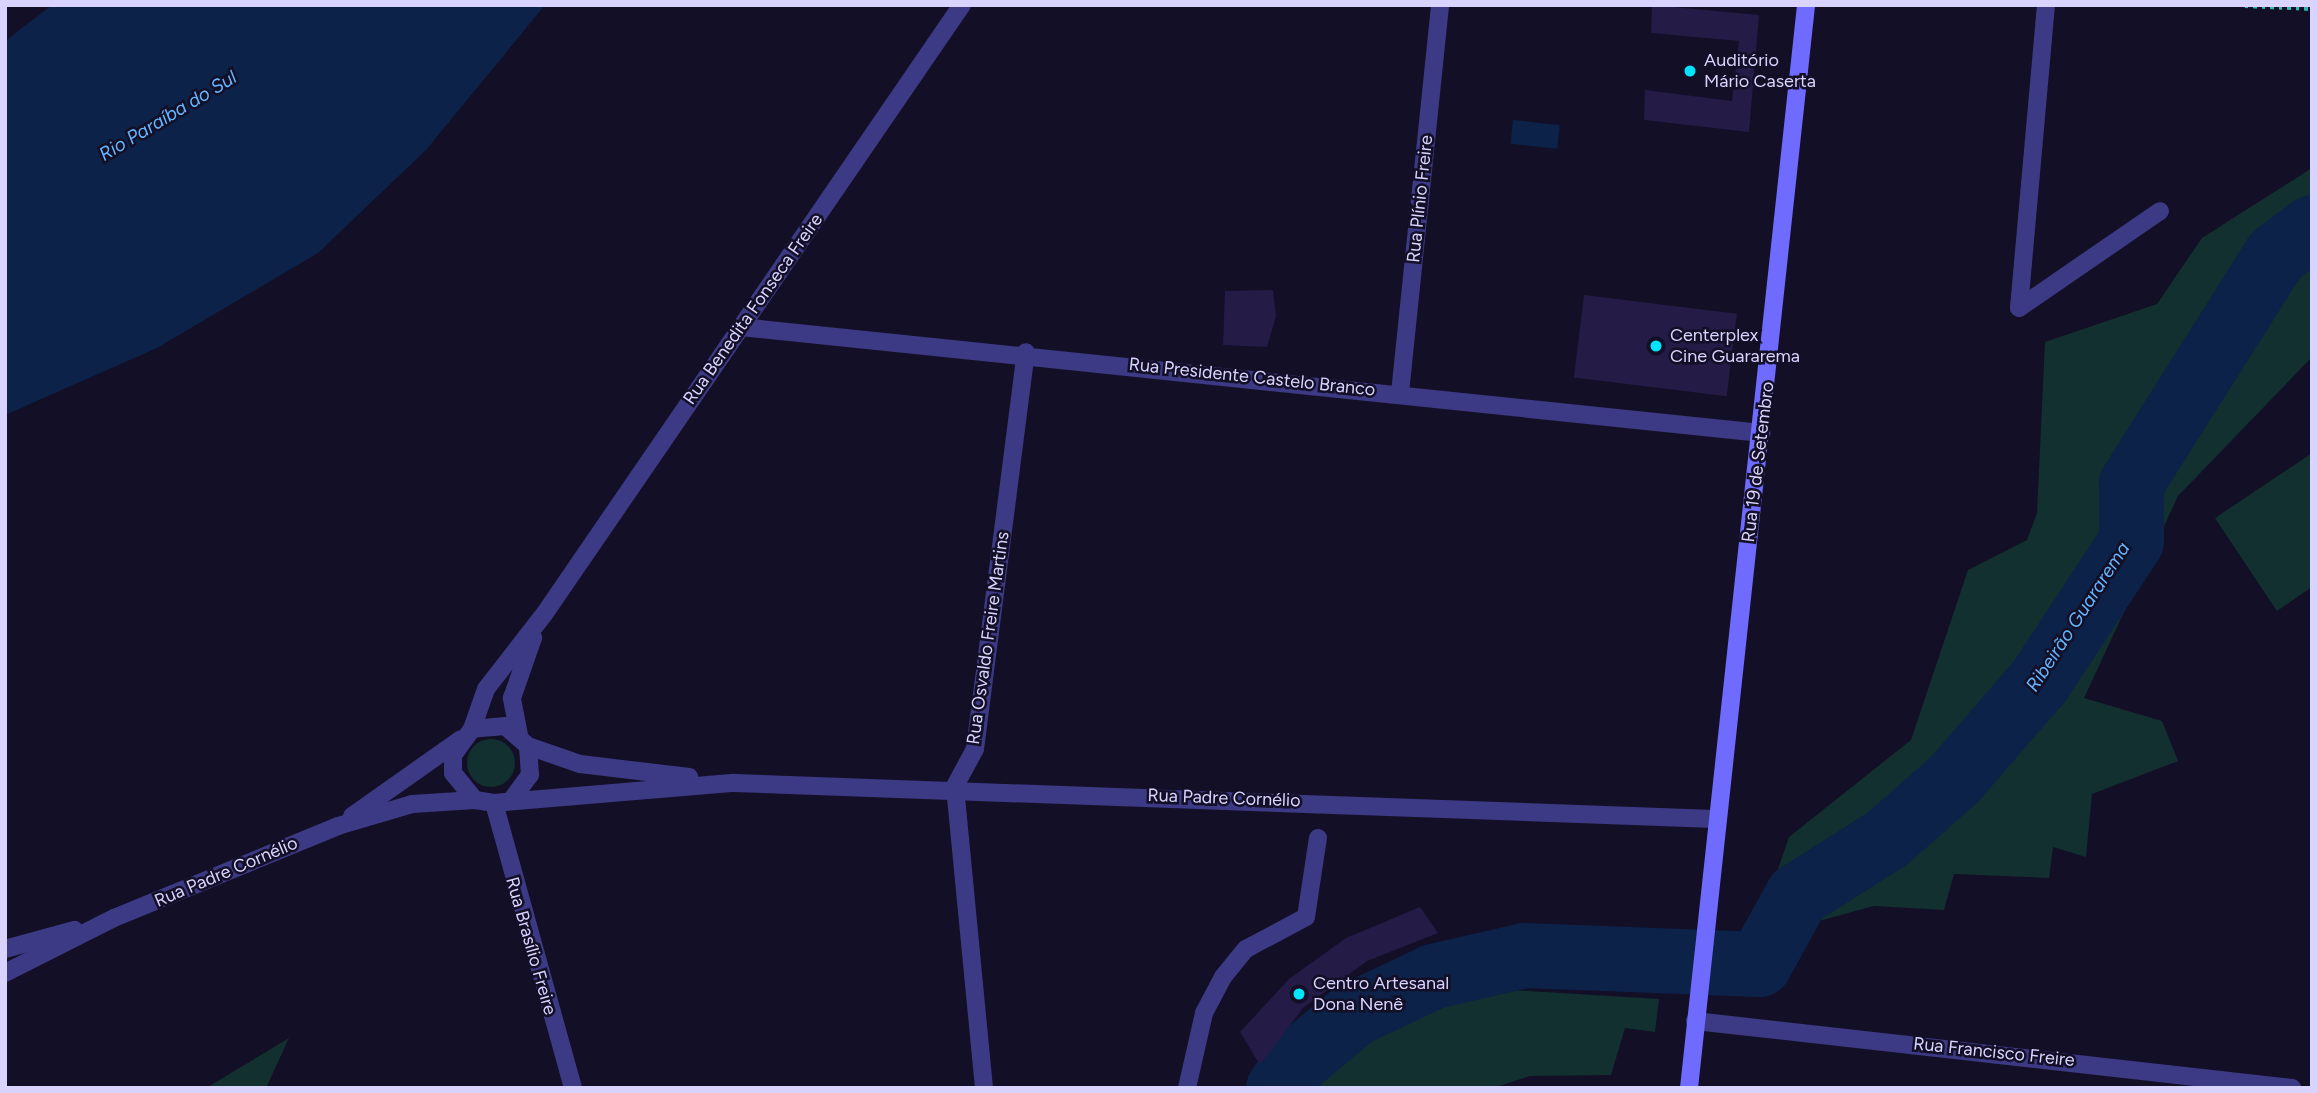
<!DOCTYPE html>
<html>
<head>
<meta charset="utf-8">
<style>
	body { margin:0 }
	#map { position:relative; width:2317px; height:1093px; overflow:hidden; background:#130f26; font-family:Figtree,sans-serif }
	div>[style] { position:absolute }
	[style*='--x'] { left:calc(var(--x)*1px); top:calc(var(--y)*1px); width:calc(var(--w)*1px); rotate:calc(var(--a)*1deg) }
	.green>* { inset:0; background:#12302f }
	.round { border-radius:50% }
	.water>* { inset:0; background:#0c2248; transform-origin:0 0 }
	.river>* { height:65px; margin:-32.5px; padding:0 32.5px; transform-origin:32.5px; border-radius:32.5px; background:#0c2248 }
	.building>* { inset:0; background:#241b47; transform-origin:0 0 }
	.path>* { height:4.5px; margin-top:-2.25px; transform-origin:0; background:repeating-linear-gradient(90deg,#2fb8b0 0 3.5px,transparent 0 8.5px) }
	.pedestrian>* { height:18px; margin:-9px; padding:0 9px; transform-origin:9px; border-radius:9px; background:#3d3a85 }
	.minor>* { height:18px; margin:-9px; padding:0 9px; transform-origin:9px; border-radius:9px; background:#3d3a85 }
	.secondary>* { height:18px; margin:-9px; padding:0 9px; transform-origin:9px; border-radius:9px; background:#6f6bff }
	.dots>* { width:19px; height:19px; translate:-50% -50%; box-sizing:border-box; border:4px solid #130f26; border-radius:50% }
	span { translate:-50% -50%; white-space:nowrap; text-align:center; line-height:1.15; -webkit-text-stroke:5px #130f26; paint-order:stroke }
	.poi-label { font-size:18px; color:#d9d4ff }
	.left { translate:0 -50%; text-align:left }
	.street-label { font-size:18px; color:#d9d4ff }
	.water-label { font-size:19px; color:#62b6ff; font-style:italic }
	.frame { position:absolute; inset:0; border:7px solid #d9d4ff; pointer-events:none }
</style>
</head>
<body>
<div id="map">
	<div class="green">
		<i style="clip-path:polygon(2312px 168px,2312px 357px,2178px 496px,2084px 698px,2162px 721px,2178px 761px,2092px 794px,2086px 857px,2053px 847px,2049px 878px,1954px 874px,1944px 910px,1874px 906px,1804px 925px,1795px 880px,1777px 872px,1789px 837px,1911px 740px,1968px 570px,2027px 540px,2037px 513px,2045px 342px,2157px 304px,2202px 238px)"></i>
		<i style="clip-path:polygon(2312px 453px,2312px 587px,2277px 611px,2215px 518px)"></i>
		<i class="round" style="left:467px;top:739px;width:48px;height:48px"></i>
		<i style="clip-path:polygon(1510px 990px,1659px 999px,1655px 1032px,1625px 1028px,1611px 1075px,1530px 1076px,1493px 1088px,1301px 1088px,1371px 1029px,1439px 1003px)"></i>
		<i style="clip-path:polygon(289px 1038px,266px 1088px,206px 1088px)"></i>
	</div>
	<div class="water">
		<i style="clip-path:polygon(52px 5px,545px 5px,426px 150px,318px 253px,157px 348px,5px 415px,5px 41px)"></i>
		<i style="left:1513px;top:120px;width:47px;height:24px;rotate:6deg"></i>
	</div>
	<div class="river">
		<i style="--x:1278;--y:1088;--w:33;--a:-55"></i>
		<i style="--x:1297;--y:1061;--w:73;--a:-40"></i>
		<i style="--x:1353;--y:1014;--w:89;--a:-25.4"></i>
		<i style="--x:1433;--y:976;--w:94;--a:-12.9"></i>
		<i style="--x:1525;--y:955;--w:234;--a:2.2"></i>
		<i style="--x:1759;--y:964;--w:79;--a:-61.2"></i>
		<i style="--x:1797;--y:895;--w:107;--a:-32.3"></i>
		<i style="--x:1887;--y:838;--w:89;--a:-41.4"></i>
		<i style="--x:1954;--y:779;--w:130;--a:-49.1"></i>
		<i style="--x:2039;--y:681;--w:168;--a:-56.7"></i>
		<i style="--x:2131;--y:541;--w:58;--a:-90"></i>
		<i style="--x:2131;--y:483;--w:270;--a:-57.7"></i>
		<i style="--x:2275;--y:255;--w:46;--a:-37.1"></i>
	</div>
	<div class="building">
		<i style="clip-path:polygon(1652px 5px,1759px 15px,1749px 132px,1644px 120px,1645px 90px,1732px 101px,1739px 41px,1651px 33px)"></i>
		<i style="clip-path:polygon(1273px 290px,1276px 316px,1267px 347px,1223px 345px,1225px 291px)"></i>
		<i style="left:1584px;top:295px;width:154px;height:83px;rotate:7deg"></i>
		<i style="clip-path:polygon(1420px 907px,1438px 933px,1367px 961px,1303px 1008px,1260px 1065px,1240px 1032px,1289px 979px,1346px 938px)"></i>
	</div>
	<div class="path">
		<i style="--x:2245;--y:5;--w:67;--a:2.6"></i>
	</div>
	<div class="pedestrian">
		<i style="--x:1187;--y:1088;--w:77;--a:-77.2"></i>
		<i style="--x:1204;--y:1013;--w:41;--a:-62.2"></i>
		<i style="--x:1223;--y:977;--w:36;--a:-51"></i>
		<i style="--x:1246;--y:949;--w:68;--a:-28.1"></i>
		<i style="--x:1306;--y:917;--w:80;--a:-81.4"></i>
	</div>
	<div class="minor">
		<i style="--x:2046;--y:5;--w:304;--a:95.1"></i>
		<i style="--x:2019;--y:308;--w:171;--a:-34.5"></i>
		<i style="--x:741;--y:327;--w:1026;--a:5.93"></i>
		<i style="--x:1400;--y:393;--w:390;--a:-84.1"></i>
		<i style="--x:472;--y:729;--w:42;--a:-70.7"></i>
		<i style="--x:486;--y:689;--w:96;--a:-52.2"></i>
		<i style="--x:545;--y:613;--w:737;--a:-55.56"></i>
		<i style="--x:519;--y:735;--w:38;--a:-101"></i>
		<i style="--x:512;--y:698;--w:64;--a:-70.7"></i>
		<i style="--x:528;--y:746;--w:55;--a:19.1"></i>
		<i style="--x:580;--y:764;--w:110;--a:6.8"></i>
		<i style="--x:513;--y:798;--w:29;--a:-54"></i>
		<i style="--x:530;--y:775;--w:29;--a:-94"></i>
		<i style="--x:528;--y:746;--w:30;--a:-139"></i>
		<i style="--x:505;--y:726;--w:33;--a:175"></i>
		<i style="--x:472;--y:729;--w:32;--a:126"></i>
		<i style="--x:453;--y:755;--w:18;--a:90"></i>
		<i style="--x:453;--y:773;--w:35;--a:51"></i>
		<i style="--x:475;--y:800;--w:19;--a:9"></i>
		<i style="--x:494;--y:803;--w:241;--a:-4.8"></i>
		<i style="--x:734;--y:783;--w:981;--a:2.1"></i>
		<i style="--x:494;--y:803;--w:296;--a:74.5"></i>
		<i style="--x:352;--y:816;--w:133;--a:-35.2"></i>
		<i style="--x:5;--y:949;--w:72;--a:-15.4"></i>
		<i style="--x:5;--y:973;--w:122;--a:-26.8"></i>
		<i style="--x:114;--y:918;--w:242;--a:-22.3"></i>
		<i style="--x:338;--y:826;--w:77;--a:-16.6"></i>
		<i style="--x:412;--y:804;--w:63;--a:-3.6"></i>
		<i style="--x:1695;--y:1021;--w:601;--a:6.4"></i>
		<i style="--x:984;--y:1088;--w:303;--a:-95.5"></i>
		<i style="--x:955;--y:786;--w:42;--a:-61.6"></i>
		<i style="--x:975;--y:749;--w:400;--a:-82.7"></i>
	</div>
	<div class="secondary">
		<i style="--x:1689;--y:1088;--w:1089;--a:-83.83"></i>
	</div>
	<div class="dots">
		<i style="left:1690px;top:71px;background:#00e5ff"></i>
		<i style="left:1656px;top:346px;background:#00e5ff"></i>
		<i style="left:1299px;top:994px;background:#00e5ff"></i>
	</div>
	<div class="poi-label">
		<span class="left" style="left:1704px;top:71px">Auditório<br>Mário Caserta</span>
		<span class="left" style="left:1670px;top:346px">Centerplex<br>Cine Guararema</span>
		<span class="left" style="left:1313px;top:994px">Centro Artesanal<br>Dona Nenê</span>
	</div>
	<div class="street-label">
		<span style="left:1420px;top:199px;rotate:-84deg">Rua Plínio Freire</span>
		<span style="left:753px;top:309px;rotate:-55deg">Rua Benedita Fonseca Freire</span>
		<span style="left:1252px;top:377px;rotate:6deg">Rua Presidente Castelo Branco</span>
		<span style="left:1758px;top:462px;rotate:-83deg">Rua 19 de Setembro</span>
		<span style="left:988px;top:638px;rotate:-82deg">Rua Osvaldo Freire Martins</span>
		<span style="left:1224px;top:798px;rotate:2deg">Rua Padre Cornélio</span>
		<span style="left:226px;top:872px;rotate:-23deg">Rua Padre Cornélio</span>
		<span style="left:531px;top:946px;rotate:74deg">Rua Brasílio Freire</span>
		<span style="left:1994px;top:1052px;rotate:6deg">Rua Francisco Freire</span>
	</div>
	<div class="water-label">
		<span style="left:168px;top:116px;rotate:-31deg">Rio Paraíba do Sul</span>
		<span style="left:2078px;top:617px;rotate:-57deg">Ribeirão Guararema</span>
	</div>
	<div class="frame"></div>
</div>
</body>
</html>
